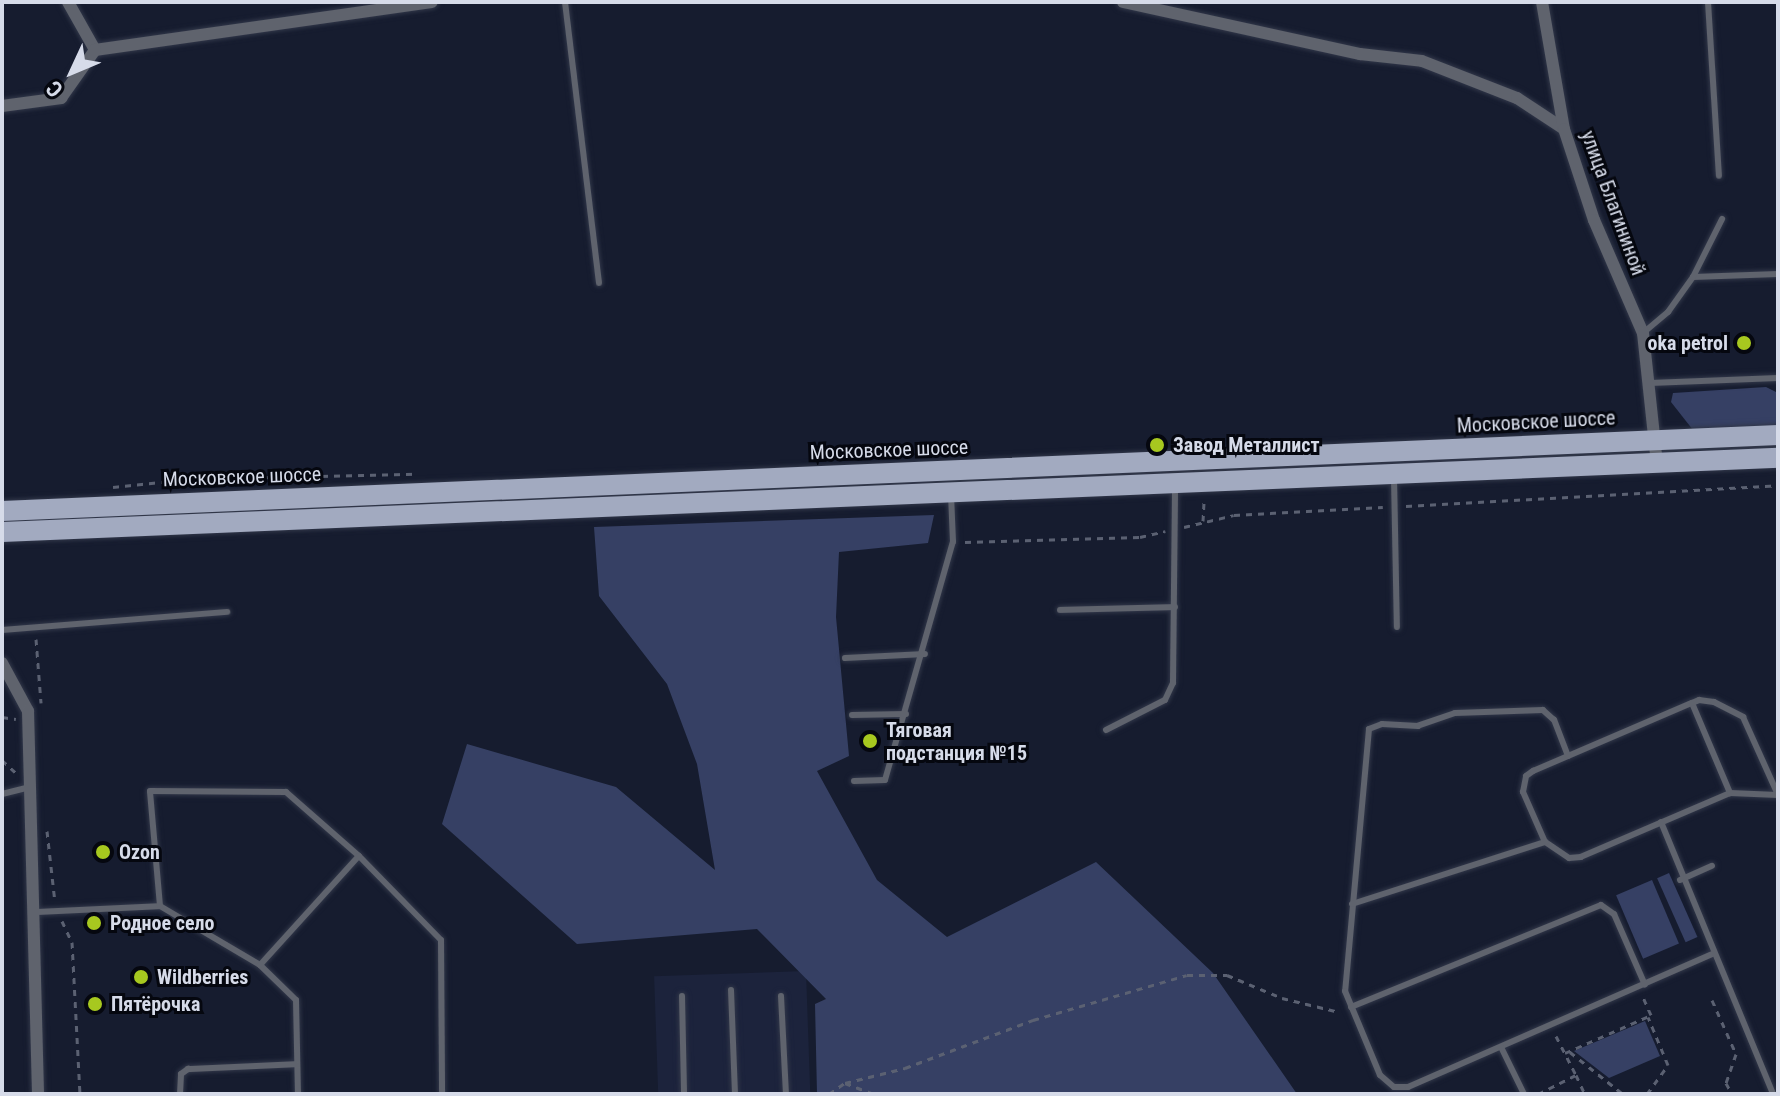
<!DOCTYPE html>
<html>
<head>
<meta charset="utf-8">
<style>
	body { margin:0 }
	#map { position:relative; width:1780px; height:1096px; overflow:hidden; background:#161c2f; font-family:"Roboto Condensed",sans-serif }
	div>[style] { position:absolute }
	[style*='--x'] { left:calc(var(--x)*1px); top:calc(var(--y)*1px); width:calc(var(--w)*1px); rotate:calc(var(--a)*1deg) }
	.built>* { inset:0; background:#1c233c; transform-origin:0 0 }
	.green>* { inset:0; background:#364064; transform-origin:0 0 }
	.path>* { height:3px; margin-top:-1.5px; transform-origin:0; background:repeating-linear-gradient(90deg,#5b6172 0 6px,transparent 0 12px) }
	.roads { filter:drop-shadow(0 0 2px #313749) drop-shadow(0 0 2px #313749) }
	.service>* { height:6px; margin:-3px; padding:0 3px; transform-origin:3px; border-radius:3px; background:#5f636d }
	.minor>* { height:12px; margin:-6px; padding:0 6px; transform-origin:6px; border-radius:6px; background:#5f636d }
	.primary>* { height:20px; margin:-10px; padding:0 10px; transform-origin:10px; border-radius:10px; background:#a2aac0 }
	.dots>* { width:22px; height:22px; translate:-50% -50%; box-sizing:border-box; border:4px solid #05070f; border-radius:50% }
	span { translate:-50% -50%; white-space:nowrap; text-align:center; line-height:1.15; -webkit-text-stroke:6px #05070f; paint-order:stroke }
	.street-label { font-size:20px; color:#d6dbe9 }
	.poi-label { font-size:20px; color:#d6dbe9; font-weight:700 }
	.right { translate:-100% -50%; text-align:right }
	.left { translate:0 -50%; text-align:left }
	.frame { position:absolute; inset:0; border:4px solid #d6dbe9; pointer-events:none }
	.north { position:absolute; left:32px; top:32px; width:80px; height:80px; -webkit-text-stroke:6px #05070f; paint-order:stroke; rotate:226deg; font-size:22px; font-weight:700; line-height:32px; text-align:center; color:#d6dbe9 }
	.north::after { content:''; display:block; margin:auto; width:28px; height:36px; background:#d6dbe9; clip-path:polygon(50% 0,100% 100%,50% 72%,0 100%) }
</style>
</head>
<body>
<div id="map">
	<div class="built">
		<i style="left:806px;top:971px;width:123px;height:152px;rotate:88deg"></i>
	</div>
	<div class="green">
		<i style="clip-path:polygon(1766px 387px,1778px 393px,1778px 426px,1693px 430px,1671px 402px,1673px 393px)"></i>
		<i style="clip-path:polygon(934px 515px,928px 543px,839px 552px,836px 617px,849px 756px,817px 771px,877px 880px,947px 937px,1096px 862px,1213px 973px,1297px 1094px,817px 1094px,815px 1004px,826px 999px,757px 929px,577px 944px,442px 824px,467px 744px,616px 787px,715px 870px,697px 764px,667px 684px,599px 596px,594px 527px)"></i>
		<i style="left:1669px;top:873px;width:70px;height:13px;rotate:66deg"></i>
		<i style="left:1652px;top:880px;width:69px;height:39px;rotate:67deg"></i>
		<i style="clip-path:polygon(1645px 1021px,1660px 1056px,1609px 1078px,1574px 1051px)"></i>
	</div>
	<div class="path">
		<i style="--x:113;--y:487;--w:77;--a:-5.9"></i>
		<i style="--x:190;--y:479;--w:227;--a:-1.3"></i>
		<i style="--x:1406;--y:506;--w:373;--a:-3.2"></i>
		<i style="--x:1203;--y:521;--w:20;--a:-87"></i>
		<i style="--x:1184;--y:527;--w:51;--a:-13.5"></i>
		<i style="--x:1234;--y:515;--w:149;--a:-3.1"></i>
		<i style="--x:965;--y:542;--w:175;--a:-1.6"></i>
		<i style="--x:1140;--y:537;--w:26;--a:-13"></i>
		<i style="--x:36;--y:639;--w:64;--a:85.5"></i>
		<i style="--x:2;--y:717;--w:14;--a:8"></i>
		<i style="--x:2;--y:760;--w:19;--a:43"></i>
		<i style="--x:47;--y:831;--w:71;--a:83.6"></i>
		<i style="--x:62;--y:921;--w:23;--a:65"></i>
		<i style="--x:72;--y:942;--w:152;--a:87"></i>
		<i style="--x:1712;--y:1000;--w:59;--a:66"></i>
		<i style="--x:1736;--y:1054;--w:31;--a:109"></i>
		<i style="--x:1726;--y:1083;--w:13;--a:61"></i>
		<i style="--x:1556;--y:1036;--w:44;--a:62.9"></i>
		<i style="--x:1570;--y:1052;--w:68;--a:38.4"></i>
		<i style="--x:1565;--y:1053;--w:94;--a:-23.8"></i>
		<i style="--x:1651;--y:1015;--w:22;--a:-114"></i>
		<i style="--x:845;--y:1083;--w:62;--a:-14"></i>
		<i style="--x:905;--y:1068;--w:137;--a:-20.6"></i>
		<i style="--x:1033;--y:1020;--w:160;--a:-16.3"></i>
		<i style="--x:1187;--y:975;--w:40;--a:0"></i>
		<i style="--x:1227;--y:975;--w:60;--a:22.7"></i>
		<i style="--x:1282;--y:998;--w:59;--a:13.8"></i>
		<i style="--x:829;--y:1094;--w:19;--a:-35"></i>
		<i style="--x:845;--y:1083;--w:30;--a:21"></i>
		<i style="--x:1538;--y:1094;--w:42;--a:-26.6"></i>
		<i style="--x:1576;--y:1075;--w:21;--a:65"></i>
		<i style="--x:1647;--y:1094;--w:36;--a:-54"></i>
		<i style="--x:1668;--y:1065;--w:52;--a:-112.6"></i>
	</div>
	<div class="roads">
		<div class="service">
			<i style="--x:565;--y:2;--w:283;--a:83.1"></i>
			<i style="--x:1708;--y:2;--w:174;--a:86.4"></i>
			<i style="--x:1693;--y:277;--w:85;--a:-2"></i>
			<i style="--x:1643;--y:333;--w:33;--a:-40"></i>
			<i style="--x:1668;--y:312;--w:43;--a:-54.5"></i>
			<i style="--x:1693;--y:277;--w:65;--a:-63.4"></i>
			<i style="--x:1650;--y:383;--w:128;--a:-2.2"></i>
			<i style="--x:1394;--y:477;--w:150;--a:88.9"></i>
			<i style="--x:1060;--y:610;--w:115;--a:-1.5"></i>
			<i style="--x:2;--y:630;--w:226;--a:-4.6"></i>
			<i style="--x:845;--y:658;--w:80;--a:-2.9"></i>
			<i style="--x:1692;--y:703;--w:98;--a:67.1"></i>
			<i style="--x:1730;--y:793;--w:162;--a:156.8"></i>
			<i style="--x:1581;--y:857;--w:12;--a:175"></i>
			<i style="--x:1569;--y:858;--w:29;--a:-146"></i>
			<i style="--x:1545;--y:842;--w:55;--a:-113.7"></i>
			<i style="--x:1523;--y:792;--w:16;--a:-79"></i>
			<i style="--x:1526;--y:776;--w:9;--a:-36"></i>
			<i style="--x:1533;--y:771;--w:173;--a:-23.2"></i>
			<i style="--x:1692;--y:703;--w:8;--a:-23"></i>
			<i style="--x:1699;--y:700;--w:15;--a:8"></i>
			<i style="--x:1714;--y:702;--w:33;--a:27"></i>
			<i style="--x:1743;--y:717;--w:85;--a:65.8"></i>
			<i style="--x:852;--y:715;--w:54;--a:-1.1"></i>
			<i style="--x:1106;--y:730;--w:66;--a:-27"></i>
			<i style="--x:1165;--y:700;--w:19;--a:-65"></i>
			<i style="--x:1173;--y:683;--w:197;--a:-89.4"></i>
			<i style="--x:1568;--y:756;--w:39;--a:-111"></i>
			<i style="--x:1554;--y:720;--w:15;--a:-138"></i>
			<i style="--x:1543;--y:710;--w:88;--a:178"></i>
			<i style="--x:1455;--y:713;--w:39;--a:161"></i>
			<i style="--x:1418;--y:726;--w:36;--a:-177"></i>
			<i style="--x:1382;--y:724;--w:14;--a:159"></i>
			<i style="--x:1369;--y:729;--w:263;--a:95.2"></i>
			<i style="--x:1345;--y:991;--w:91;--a:67.4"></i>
			<i style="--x:1380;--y:1075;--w:18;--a:41"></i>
			<i style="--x:1394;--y:1087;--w:14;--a:0"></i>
			<i style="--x:1408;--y:1087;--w:332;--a:-23.6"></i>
			<i style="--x:854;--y:781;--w:31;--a:-2"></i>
			<i style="--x:885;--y:780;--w:248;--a:-74.1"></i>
			<i style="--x:953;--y:542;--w:47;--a:-92.4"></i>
			<i style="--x:1730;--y:793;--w:48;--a:2.4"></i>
			<i style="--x:2;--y:794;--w:29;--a:-14"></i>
			<i style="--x:1661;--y:822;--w:294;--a:67.6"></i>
			<i style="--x:1680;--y:880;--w:35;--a:-24"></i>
			<i style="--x:1352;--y:904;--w:203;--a:-17.8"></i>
			<i style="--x:160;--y:906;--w:116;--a:30.5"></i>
			<i style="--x:260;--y:965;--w:50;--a:44.2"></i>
			<i style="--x:296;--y:1000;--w:94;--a:88.8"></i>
			<i style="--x:35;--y:912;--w:125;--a:-2.7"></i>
			<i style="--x:160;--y:906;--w:115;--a:-95"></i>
			<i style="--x:150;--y:791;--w:136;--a:0.4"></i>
			<i style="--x:286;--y:792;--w:97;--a:41.2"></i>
			<i style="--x:359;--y:856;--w:117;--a:45.7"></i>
			<i style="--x:441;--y:940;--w:154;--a:89.6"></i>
			<i style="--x:260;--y:965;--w:147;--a:-47.8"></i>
			<i style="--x:731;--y:990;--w:104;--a:87.8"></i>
			<i style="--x:682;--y:996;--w:98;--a:88.8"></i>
			<i style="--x:781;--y:996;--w:98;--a:87.1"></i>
			<i style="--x:1351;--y:1007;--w:270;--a:-22.2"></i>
			<i style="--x:1601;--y:905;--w:16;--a:35"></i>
			<i style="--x:1614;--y:914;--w:77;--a:66.4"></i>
			<i style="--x:1501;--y:1047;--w:52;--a:63.9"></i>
			<i style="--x:180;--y:1094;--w:20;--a:-87"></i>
			<i style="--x:181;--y:1074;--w:9;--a:-36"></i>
			<i style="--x:188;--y:1069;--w:109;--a:-2.6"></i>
		</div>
		<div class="minor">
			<i style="--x:68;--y:2;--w:55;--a:60.6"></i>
			<i style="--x:95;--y:50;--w:340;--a:-8.1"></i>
			<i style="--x:1123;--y:2;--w:243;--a:12.4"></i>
			<i style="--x:1360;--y:54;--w:62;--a:6.4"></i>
			<i style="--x:1422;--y:61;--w:102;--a:21.3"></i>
			<i style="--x:1517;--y:98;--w:56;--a:33.4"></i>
			<i style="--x:1542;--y:2;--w:129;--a:80.2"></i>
			<i style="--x:1564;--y:129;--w:96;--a:71.8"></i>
			<i style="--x:1594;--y:220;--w:123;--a:66.6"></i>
			<i style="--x:1643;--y:333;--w:131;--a:83.9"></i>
			<i style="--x:2;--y:106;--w:60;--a:-7.7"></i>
			<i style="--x:61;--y:98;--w:59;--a:-54.7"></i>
			<i style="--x:2;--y:663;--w:55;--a:61.6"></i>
			<i style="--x:28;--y:711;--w:383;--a:88.5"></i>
		</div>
		<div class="primary">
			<i style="--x:2;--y:511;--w:1778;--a:-2.45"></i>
			<i style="--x:2;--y:532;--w:1778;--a:-2.39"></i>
		</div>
	</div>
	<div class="dots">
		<i style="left:1744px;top:343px;background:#a7c81f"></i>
		<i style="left:1157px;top:445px;background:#a7c81f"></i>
		<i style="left:870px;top:741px;background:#a7c81f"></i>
		<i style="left:103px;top:852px;background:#a7c81f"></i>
		<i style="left:94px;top:923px;background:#a7c81f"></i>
		<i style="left:141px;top:977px;background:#a7c81f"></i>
		<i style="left:95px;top:1004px;background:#a7c81f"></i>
	</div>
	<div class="street-label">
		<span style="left:1613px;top:203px;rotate:70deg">улица Благининой</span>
		<span style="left:1536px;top:422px;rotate:-3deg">Московское шоссе</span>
		<span style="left:889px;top:450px;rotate:-2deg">Московское шоссе</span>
		<span style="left:242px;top:477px;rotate:-2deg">Московское шоссе</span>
	</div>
	<div class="poi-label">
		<span class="right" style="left:1728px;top:343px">oka petrol</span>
		<span class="left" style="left:1173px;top:445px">Завод Металлист</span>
		<span class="left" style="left:886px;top:742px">Тяговая<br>подстанция №15</span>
		<span class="left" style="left:119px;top:852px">Ozon</span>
		<span class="left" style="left:110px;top:923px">Родное село</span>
		<span class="left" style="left:157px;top:977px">Wildberries</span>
		<span class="left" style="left:111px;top:1004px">Пятёрочка</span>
	</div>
	<div class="frame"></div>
	<div class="north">С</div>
</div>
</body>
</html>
